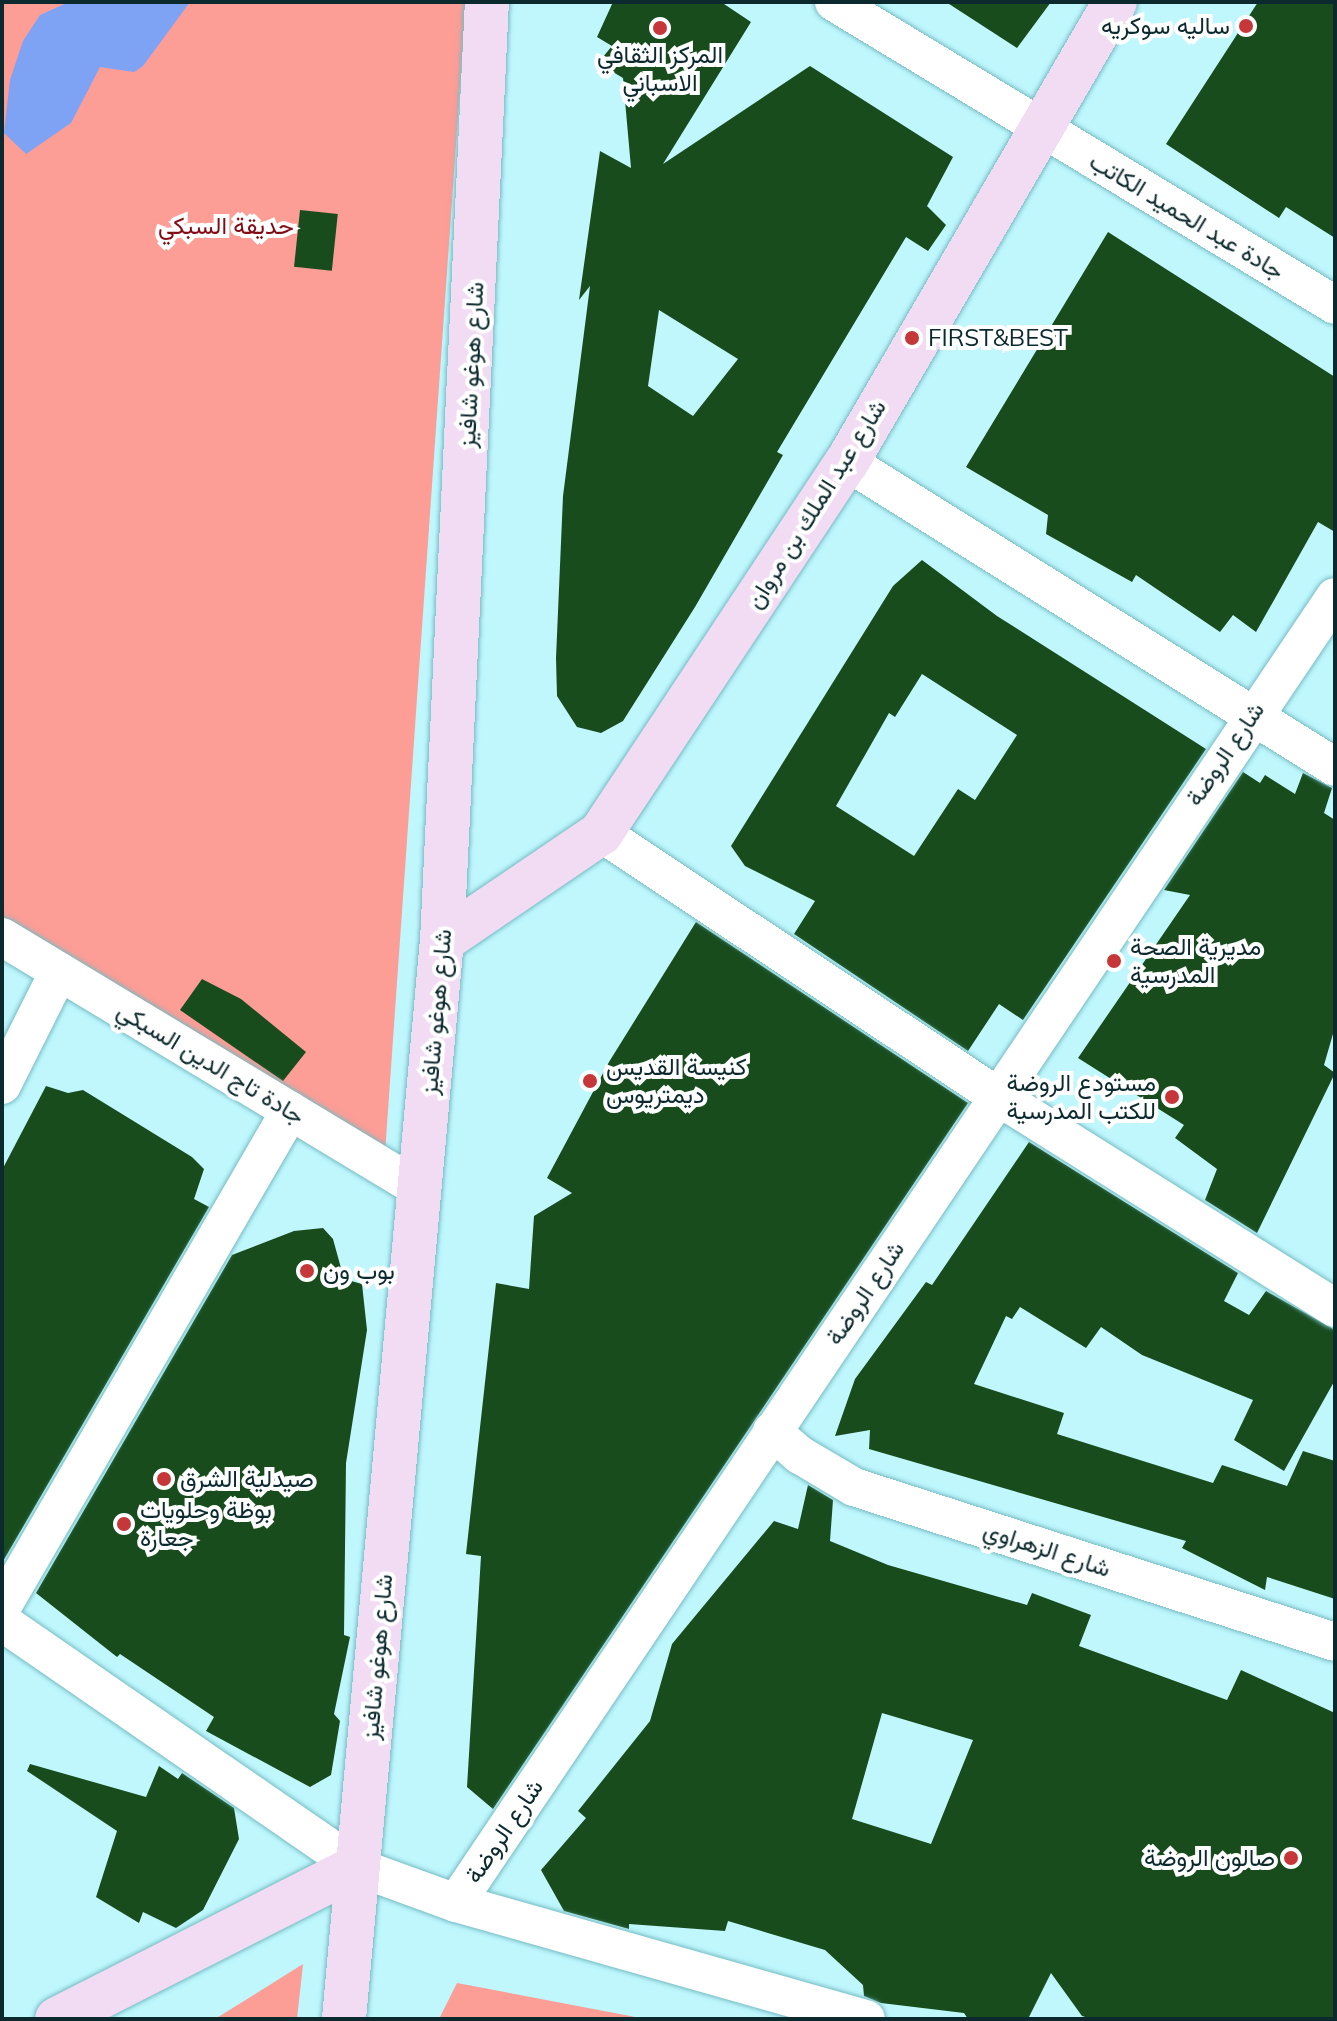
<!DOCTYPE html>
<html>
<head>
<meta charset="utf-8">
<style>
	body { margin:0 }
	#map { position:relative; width:1337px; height:2021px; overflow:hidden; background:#bff7fd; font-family:Mulish,Vazirmatn,sans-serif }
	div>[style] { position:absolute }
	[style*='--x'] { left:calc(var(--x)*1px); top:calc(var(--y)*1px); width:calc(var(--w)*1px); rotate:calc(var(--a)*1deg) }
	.green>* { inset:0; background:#fc9d96 }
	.water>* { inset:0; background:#7ea3f4 }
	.building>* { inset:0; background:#184c1d; transform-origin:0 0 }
	.roads { filter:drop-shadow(0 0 2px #76bbc3) drop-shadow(0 0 2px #76bbc3) }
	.street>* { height:38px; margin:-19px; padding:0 19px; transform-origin:19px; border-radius:19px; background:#fff }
	.secondary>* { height:44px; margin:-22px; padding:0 22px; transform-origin:22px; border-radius:22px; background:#f2dcf3 }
	.dots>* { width:22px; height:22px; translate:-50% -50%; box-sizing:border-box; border:4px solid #fff; border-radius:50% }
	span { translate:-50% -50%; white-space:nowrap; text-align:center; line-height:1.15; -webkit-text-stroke:8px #fff; paint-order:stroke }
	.poi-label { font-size:24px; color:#0c2a2d }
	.right { translate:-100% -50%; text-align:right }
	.left { translate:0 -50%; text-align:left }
	.street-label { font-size:24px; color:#0c2a2d }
	.park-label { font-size:24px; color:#820a15 }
	.frame { position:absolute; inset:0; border:4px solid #0c2a2d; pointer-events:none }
</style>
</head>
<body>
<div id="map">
	<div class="green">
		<i style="clip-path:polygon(2px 2px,466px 2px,385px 1153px,2px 919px)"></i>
		<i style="clip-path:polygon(303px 1964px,297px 2019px,215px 2019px)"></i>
		<i style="clip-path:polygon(457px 1983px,646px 2019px,439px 2019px)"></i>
	</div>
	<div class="water">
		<i style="clip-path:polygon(69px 2px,190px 2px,143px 66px,134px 72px,100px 67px,71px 123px,26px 154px,4px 133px,10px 80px,23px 41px,40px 15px)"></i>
	</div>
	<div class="building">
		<i style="clip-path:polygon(evenodd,613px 2px,721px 2px,751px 22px,663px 164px,810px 66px,953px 157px,927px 206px,946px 225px,928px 251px,906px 237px,777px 452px,783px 455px,695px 607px,623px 721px,601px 733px,577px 727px,557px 696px,556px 658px,563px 496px,590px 286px,579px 300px,600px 151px,631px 168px,623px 78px,598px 63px,612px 46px,597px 37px,613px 2px,659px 310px,738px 359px,693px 416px,648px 386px,659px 310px)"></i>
		<i style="clip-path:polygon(946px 2px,1051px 2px,1017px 48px)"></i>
		<i style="clip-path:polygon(1258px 2px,1335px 2px,1335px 238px,1286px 207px,1279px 218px,1166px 144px)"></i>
		<i style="left:300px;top:210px;width:38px;height:57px;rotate:6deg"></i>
		<i style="clip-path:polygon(1108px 232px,1335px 377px,1335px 532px,1318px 522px,1256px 632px,1233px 615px,1220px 632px,1136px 575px,1132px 582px,1046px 534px,1048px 515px,966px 467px)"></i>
		<i style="clip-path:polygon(evenodd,922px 560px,997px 616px,1206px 749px,1023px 1020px,999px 1004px,968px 1051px,794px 934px,815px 901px,745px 866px,731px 846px,893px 586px,922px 560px,922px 674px,1017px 735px,975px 800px,958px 789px,914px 856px,836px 806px,889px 713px,895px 717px,922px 674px)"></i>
		<i style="clip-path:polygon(1243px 772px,1260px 783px,1265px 775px,1295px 794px,1303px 773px,1332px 788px,1324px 813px,1335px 820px,1335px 1027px,1324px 1065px,1335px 1073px,1257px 1233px,1205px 1200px,1217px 1169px,1175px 1138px,1184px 1125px,1078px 1058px,1190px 895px,1164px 890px)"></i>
		<i style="clip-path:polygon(696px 922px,968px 1103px,493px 1809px,467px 1787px,481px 1556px,466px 1554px,496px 1283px,529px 1289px,534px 1216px,572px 1193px,547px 1178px,609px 1062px)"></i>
		<i style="clip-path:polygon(202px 979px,241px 999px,306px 1052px,283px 1081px,180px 1010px)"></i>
		<i style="clip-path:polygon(46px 1086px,68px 1093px,83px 1090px,192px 1157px,204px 1169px,194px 1199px,209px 1207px,2px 1563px,2px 1170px)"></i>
		<i style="clip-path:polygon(1029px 1142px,1238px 1273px,1224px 1301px,1249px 1315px,1266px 1291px,1335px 1330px,1335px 1380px,1284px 1471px,1234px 1440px,1253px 1400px,1142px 1355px,1101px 1327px,1086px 1348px,1020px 1307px,1012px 1319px,1006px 1316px,974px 1384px,1064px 1413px,1057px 1434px,1213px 1483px,1222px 1465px,1287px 1486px,1303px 1451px,1335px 1461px,1335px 1599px,1267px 1577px,1265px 1590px,1182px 1548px,1186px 1541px,869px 1449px,870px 1430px,835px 1436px,855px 1379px,926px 1282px,932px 1285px)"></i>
		<i style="clip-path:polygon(323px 1228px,333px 1239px,344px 1279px,362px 1284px,367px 1330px,346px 1463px,344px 1635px,350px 1637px,334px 1714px,340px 1721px,331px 1775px,310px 1787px,206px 1731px,214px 1717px,120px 1654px,117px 1657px,36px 1593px,232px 1255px,294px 1231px)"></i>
		<i style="clip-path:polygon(evenodd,808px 1485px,833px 1500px,830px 1541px,888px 1565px,1027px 1605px,1032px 1593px,1091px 1615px,1079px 1646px,1227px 1700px,1241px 1670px,1335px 1713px,1335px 2019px,1092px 2019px,1082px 2016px,1051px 1973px,1028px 2019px,968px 2019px,964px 2013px,881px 2003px,864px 1996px,863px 1985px,825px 1950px,728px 1921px,725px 1931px,629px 1924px,629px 1929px,564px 1911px,541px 1870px,586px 1818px,578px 1811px,650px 1721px,672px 1644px,774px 1521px,798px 1529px,808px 1485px,882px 1713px,973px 1740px,931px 1844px,852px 1819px,882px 1713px)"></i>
		<i style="clip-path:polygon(30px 1764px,146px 1797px,159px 1766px,178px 1779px,182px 1773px,234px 1808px,239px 1839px,203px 1910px,176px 1928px,143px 1912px,139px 1923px,96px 1897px,117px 1831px,27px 1771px)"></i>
	</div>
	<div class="roads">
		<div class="street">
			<i style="--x:834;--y:2;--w:585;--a:31.17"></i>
			<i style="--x:847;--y:462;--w:575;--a:32.01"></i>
			<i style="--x:601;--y:833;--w:475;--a:33.6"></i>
			<i style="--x:997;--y:1096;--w:399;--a:32.1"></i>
			<i style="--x:2;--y:937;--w:488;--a:31.1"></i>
			<i style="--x:2;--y:1085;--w:127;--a:-63.4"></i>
			<i style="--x:772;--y:1431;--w:37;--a:41"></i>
			<i style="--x:800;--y:1455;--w:63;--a:30.7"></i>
			<i style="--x:854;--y:1487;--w:505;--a:17.86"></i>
			<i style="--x:2;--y:1607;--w:574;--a:-59.86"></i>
			<i style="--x:2;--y:1622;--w:431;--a:34.6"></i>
			<i style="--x:357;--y:1867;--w:105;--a:20"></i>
			<i style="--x:456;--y:1903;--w:426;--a:15.8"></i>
			<i style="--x:456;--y:1903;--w:1574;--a:-56.06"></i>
		</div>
		<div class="secondary">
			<i style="--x:442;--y:941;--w:192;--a:-34.2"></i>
			<i style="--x:601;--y:833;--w:445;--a:-56.5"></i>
			<i style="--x:847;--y:462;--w:532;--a:-59.77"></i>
			<i style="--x:57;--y:2019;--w:336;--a:-26.9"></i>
			<i style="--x:344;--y:2019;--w:1082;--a:-84.81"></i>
			<i style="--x:442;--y:941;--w:940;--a:-87.26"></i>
		</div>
	</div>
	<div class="dots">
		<i style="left:1246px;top:26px;background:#c63739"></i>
		<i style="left:660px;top:28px;background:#c63739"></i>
		<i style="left:912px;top:338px;background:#c63739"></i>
		<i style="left:1114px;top:961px;background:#c63739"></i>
		<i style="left:590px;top:1081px;background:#c63739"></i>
		<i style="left:1172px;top:1097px;background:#c63739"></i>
		<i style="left:307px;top:1271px;background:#c63739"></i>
		<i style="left:164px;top:1479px;background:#c63739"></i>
		<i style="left:124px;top:1524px;background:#c63739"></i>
		<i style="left:1291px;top:1858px;background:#c63739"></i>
	</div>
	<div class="poi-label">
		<span class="right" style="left:1230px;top:26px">ساليه سوكريه</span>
		<span style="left:660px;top:69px">المركز الثقافي<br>الاسباني</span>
		<span class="left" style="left:928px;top:338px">FIRST&amp;BEST</span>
		<span class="left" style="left:1130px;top:961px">مديرية الصحة<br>المدرسية</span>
		<span class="left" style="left:606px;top:1081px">كنيسة القديس<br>ديمتريوس</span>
		<span class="right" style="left:1156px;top:1097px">مستودع الروضة<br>للكتب المدرسية</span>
		<span class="left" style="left:323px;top:1271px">بوب ون</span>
		<span class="left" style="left:180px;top:1479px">صيدلية الشرق</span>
		<span class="left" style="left:140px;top:1524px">بوظة وحلويات<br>جعارة</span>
		<span class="right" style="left:1275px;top:1858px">صالون الروضة</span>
	</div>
	<div class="street-label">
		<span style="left:1187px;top:216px;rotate:31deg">جادة عبد الحميد الكاتب</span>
		<span style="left:471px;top:365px;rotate:-87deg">شارع هوغو شافيز</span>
		<span style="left:816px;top:504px;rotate:-58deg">شارع عبد الملك بن مروان</span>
		<span style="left:1225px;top:754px;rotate:-56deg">شارع الروضة</span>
		<span style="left:436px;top:1012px;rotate:-85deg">شارع هوغو شافيز</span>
		<span style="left:211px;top:1063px;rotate:31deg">جادة تاج الدين السبكي</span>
		<span style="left:865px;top:1293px;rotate:-56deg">شارع الروضة</span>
		<span style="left:1047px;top:1549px;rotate:18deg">شارع الزهراوي</span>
		<span style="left:377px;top:1657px;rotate:-85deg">شارع هوغو شافيز</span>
		<span style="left:504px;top:1831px;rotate:-56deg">شارع الروضة</span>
	</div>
	<div class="park-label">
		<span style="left:226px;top:226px">حديقة السبكي</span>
	</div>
	<div class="frame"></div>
</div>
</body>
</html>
